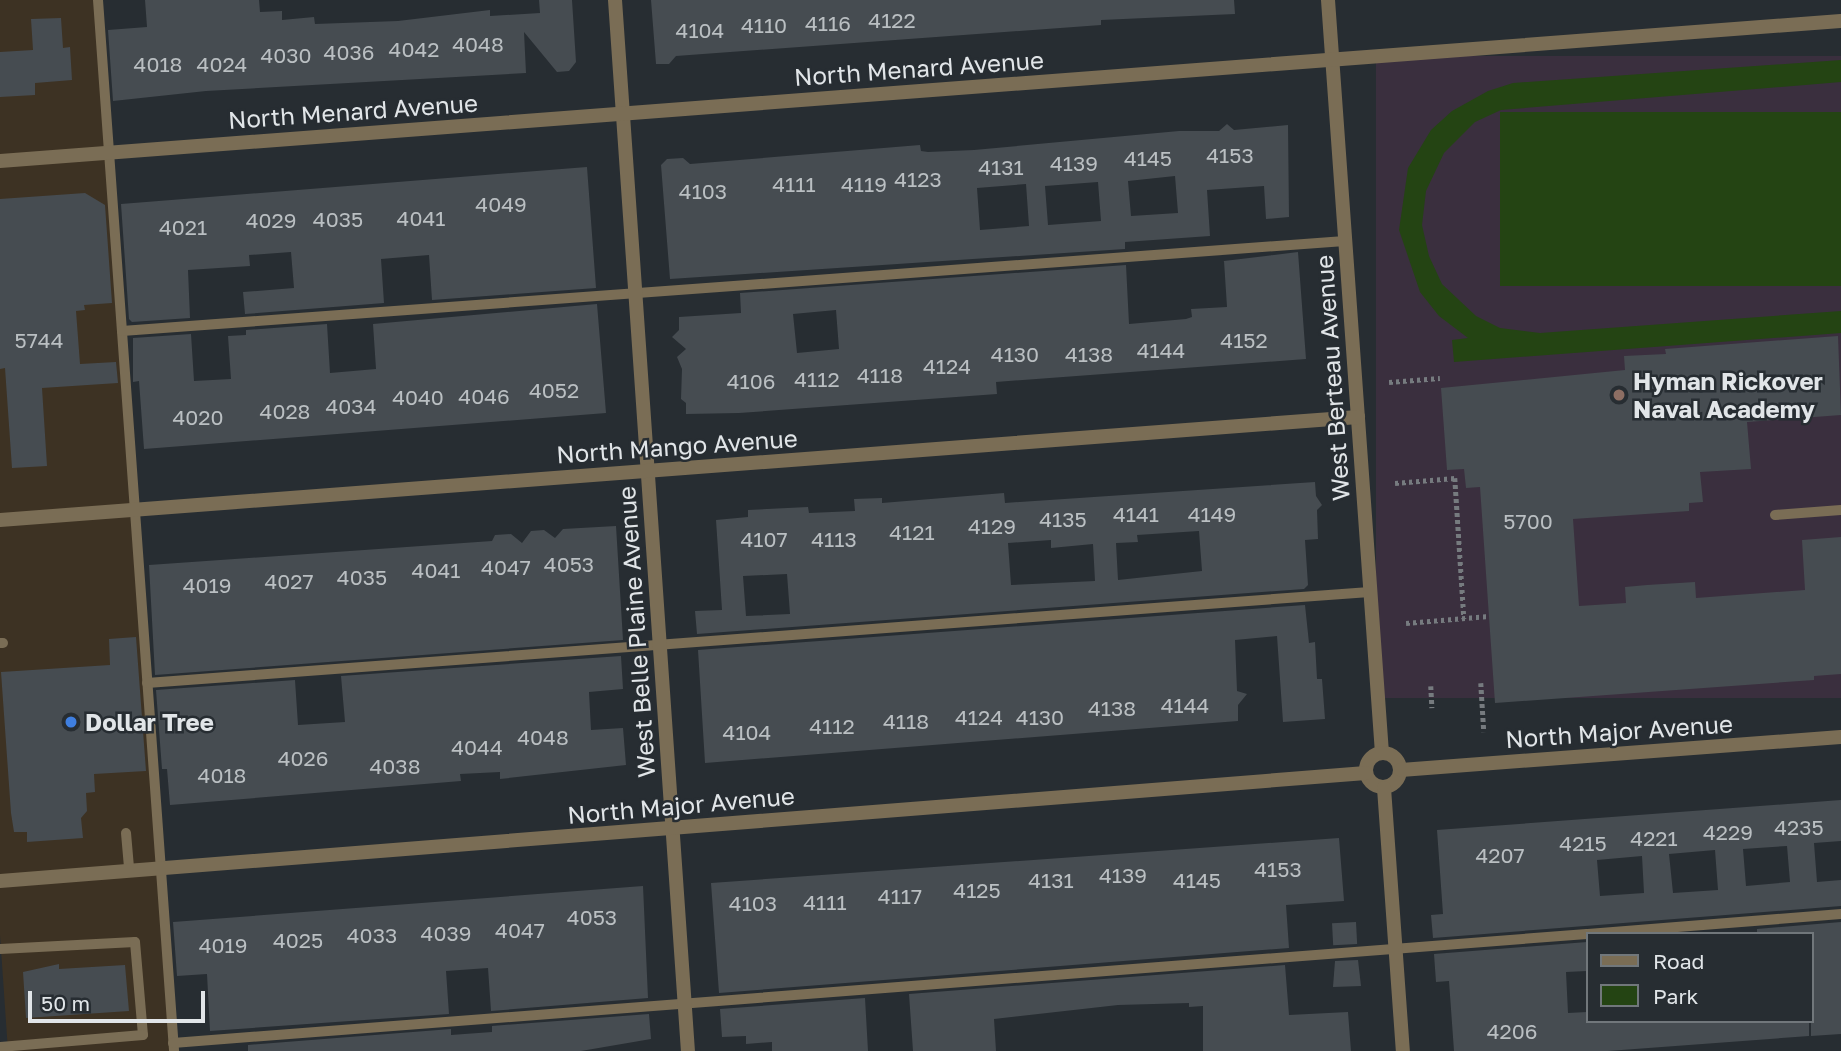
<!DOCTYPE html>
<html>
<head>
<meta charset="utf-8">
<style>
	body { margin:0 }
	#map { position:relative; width:1841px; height:1051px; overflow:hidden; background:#272d32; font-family:"Golos Text",sans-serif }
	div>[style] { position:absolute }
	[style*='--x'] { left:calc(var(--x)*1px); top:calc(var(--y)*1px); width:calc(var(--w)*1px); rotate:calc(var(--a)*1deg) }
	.commercial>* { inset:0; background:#3d3223 }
	.education>* { inset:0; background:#3a2f3e; transform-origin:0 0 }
	.green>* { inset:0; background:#244413; transform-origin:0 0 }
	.building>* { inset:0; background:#464c51; transform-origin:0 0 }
	.path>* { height:4.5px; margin-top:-2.25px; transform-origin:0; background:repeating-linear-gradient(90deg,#767b7f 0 3.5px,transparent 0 7px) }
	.lane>* { height:10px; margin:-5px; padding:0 5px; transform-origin:5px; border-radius:5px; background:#7a6d55 }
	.street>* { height:14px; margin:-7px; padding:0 7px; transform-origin:7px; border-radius:7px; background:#7a6d55 }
	.street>.ring { margin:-7px; padding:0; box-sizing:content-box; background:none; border:14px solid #7a6d55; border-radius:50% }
	.dots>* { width:19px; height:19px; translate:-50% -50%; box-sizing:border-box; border:4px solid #272d32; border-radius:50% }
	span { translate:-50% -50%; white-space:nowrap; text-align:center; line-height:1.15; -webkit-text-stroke:5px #272d32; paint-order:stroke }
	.number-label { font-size:21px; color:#babfc2 }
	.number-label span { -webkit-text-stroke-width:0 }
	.street-label { font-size:24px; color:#e1e5e8 }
	.poi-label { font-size:24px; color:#e1e5e8; font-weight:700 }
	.left { translate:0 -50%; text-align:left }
	.legend { position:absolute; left:1586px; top:932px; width:228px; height:91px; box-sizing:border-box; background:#272d32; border:2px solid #71777b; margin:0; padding:9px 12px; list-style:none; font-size:21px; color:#e1e5e8 }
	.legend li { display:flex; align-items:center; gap:14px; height:35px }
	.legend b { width:35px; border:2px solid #71777b }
	.scale { position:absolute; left:28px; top:991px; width:177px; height:32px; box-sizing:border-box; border:4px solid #e1e5e8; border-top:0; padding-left:9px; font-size:21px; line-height:24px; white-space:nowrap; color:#e1e5e8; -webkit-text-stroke:5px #272d32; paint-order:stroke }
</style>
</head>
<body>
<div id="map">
	<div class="commercial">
		<i style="clip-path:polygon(0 0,96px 0,170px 1051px,8px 1051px,0 935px)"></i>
	</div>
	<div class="education">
		<i style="left:1841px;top:56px;width:642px;height:465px;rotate:90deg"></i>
	</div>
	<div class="green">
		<i style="clip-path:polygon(1841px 60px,1841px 82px,1501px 110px,1475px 122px,1444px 153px,1426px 191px,1422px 225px,1429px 256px,1442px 284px,1476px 316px,1500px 328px,1540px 333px,1841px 311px,1841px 333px,1454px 362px,1452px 340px,1468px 338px,1439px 316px,1420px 292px,1399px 230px,1408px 168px,1431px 130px,1452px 111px,1488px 91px,1513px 83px)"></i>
		<i style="left:1841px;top:112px;width:174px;height:341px;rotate:90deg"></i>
	</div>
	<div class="building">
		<i style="clip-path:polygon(145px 0,259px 0,260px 12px,282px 11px,282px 20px,314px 17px,315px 24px,398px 21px,490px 10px,490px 16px,540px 13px,539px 0,572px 0,576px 62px,569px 71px,557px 72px,524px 32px,526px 73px,206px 91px,113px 101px,108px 30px,147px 27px)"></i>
		<i style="clip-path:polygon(651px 0,1234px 0,1235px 14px,1101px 20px,1101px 25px,676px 56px,669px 64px,656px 64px)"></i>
		<i style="clip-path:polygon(61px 18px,63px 48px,70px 47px,72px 80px,35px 83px,35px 95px,0 97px,0 52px,33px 50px,31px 19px)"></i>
		<i style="clip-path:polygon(evenodd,1227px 124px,1234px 130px,1288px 125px,1289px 217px,1266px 219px,1264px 186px,1207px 190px,1210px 236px,1125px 242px,1125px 249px,670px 279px,661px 165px,667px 159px,683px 158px,690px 164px,920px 145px,921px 151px,928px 152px,974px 150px,1179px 131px,1219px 131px,1227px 124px,1175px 176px,1178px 213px,1131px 216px,1128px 181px,1175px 176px,1227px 124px,1098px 182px,1101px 221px,1048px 225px,1045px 186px,1098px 182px,1227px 124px,1026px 184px,1029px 226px,980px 230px,977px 188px,1026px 184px)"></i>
		<i style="clip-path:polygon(587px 167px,596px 288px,432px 300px,429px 255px,381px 259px,384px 303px,245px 314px,243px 292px,294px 288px,291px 252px,249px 255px,250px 266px,188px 270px,190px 318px,132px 322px,129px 319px,121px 204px)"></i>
		<i style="clip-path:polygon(85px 193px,105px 205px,112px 303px,84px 305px,85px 310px,76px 311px,80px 364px,116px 362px,118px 383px,42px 388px,47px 466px,12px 468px,5px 368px,0 369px,0 199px)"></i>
		<i style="clip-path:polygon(evenodd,1298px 252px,1306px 359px,996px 382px,997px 394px,739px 413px,686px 414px,686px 403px,681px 399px,682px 369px,677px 357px,686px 349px,672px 337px,679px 330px,679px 317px,741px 313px,740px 293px,1126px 265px,1129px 324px,1186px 319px,1192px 317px,1191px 309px,1227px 307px,1224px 261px,1298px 252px,836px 310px,839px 349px,797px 353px,793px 314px,836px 310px)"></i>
		<i style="clip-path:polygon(597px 304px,606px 413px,144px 449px,139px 381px,133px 382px,133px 338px,191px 334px,194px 381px,231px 379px,228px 336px,246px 335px,246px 330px,327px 324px,330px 373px,376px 369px,373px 324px)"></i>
		<i style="clip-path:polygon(1838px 336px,1841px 415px,1747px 422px,1751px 469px,1700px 472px,1703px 502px,1689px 503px,1689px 511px,1573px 519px,1579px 606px,1626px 603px,1625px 587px,1647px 585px,1695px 582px,1696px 598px,1805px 590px,1802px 540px,1841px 537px,1841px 674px,1814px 676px,1814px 680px,1495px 703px,1480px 487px,1466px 488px,1464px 469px,1447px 470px,1441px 388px,1625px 370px,1624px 356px,1666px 354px,1665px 349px)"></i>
		<i style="clip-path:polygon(evenodd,1315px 482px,1316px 496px,1322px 505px,1317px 510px,1318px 539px,1305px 540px,1308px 585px,1304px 589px,697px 634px,695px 611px,722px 610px,716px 520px,748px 517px,748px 510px,808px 507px,809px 513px,855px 511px,854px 499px,882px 498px,882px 503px,1004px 493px,1005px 503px,1315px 482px,1199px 531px,1202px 571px,1118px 580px,1116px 543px,1138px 542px,1137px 535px,1199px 531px,1315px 482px,1051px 540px,1051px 548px,1093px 544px,1095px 581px,1011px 585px,1008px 543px,1051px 540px,1315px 482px,787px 574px,790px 614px,746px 616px,743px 576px,787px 574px)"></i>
		<i style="clip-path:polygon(616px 526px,623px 640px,155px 675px,149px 565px,492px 541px,495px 535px,511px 534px,522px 543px,531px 531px,544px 530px,555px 538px,563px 529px)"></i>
		<i style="clip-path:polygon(1305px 605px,1309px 643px,1315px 642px,1317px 679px,1322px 679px,1325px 719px,1283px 722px,1277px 636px,1235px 640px,1237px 691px,1247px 694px,1238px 705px,1238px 721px,705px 763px,698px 650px)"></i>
		<i style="clip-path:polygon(136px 637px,146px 771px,94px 774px,95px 792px,86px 793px,87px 811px,81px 818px,83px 838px,27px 842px,27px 832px,14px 832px,11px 813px,1px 672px,110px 665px,109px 639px)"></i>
		<i style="clip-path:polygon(621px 656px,623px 689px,589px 692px,591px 730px,623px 728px,626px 765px,500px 779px,500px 772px,460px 774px,461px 781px,170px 805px,167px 769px,162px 769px,156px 690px,295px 680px,298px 725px,345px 722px,341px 676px)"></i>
		<i style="clip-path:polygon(evenodd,1841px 800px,1841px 841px,1814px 843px,1817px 882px,1841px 880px,1841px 906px,1433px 938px,1431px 915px,1443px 914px,1437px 830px,1841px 800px,1787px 846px,1790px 882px,1746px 886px,1743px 849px,1787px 846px,1841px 800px,1715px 850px,1718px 890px,1673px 893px,1669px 854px,1715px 850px,1841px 800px,1642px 856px,1644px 893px,1600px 896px,1597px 860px,1642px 856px)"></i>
		<i style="clip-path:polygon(1339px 838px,1344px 901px,1286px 905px,1289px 948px,719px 993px,711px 883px)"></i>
		<i style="clip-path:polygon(643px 886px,648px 998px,491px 1011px,488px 968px,446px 971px,449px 1014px,210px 1031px,207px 974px,177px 976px,173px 922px)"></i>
		<i style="left:1356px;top:922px;width:22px;height:24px;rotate:87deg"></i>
		<i style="clip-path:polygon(1841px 922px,1841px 1034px,1811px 1036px,1811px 934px,1757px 934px,1757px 929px)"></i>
		<i style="clip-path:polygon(1587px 942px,1587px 971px,1566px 972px,1568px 1013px,1587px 1012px,1587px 1021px,1809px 1021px,1809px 1036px,1608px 1051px,1454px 1051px,1449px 981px,1436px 982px,1434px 954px)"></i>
		<i style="clip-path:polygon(1358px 960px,1361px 986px,1333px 987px,1335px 961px)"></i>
		<i style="clip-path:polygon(59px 964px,59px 969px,125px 965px,129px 1011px,26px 1018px,23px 972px)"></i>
		<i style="clip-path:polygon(1285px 965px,1289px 1015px,1348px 1012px,1351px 1051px,1203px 1051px,1203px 1006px,1189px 1007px,1189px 1003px,1118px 1005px,994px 1019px,996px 1051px,913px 1051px,909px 994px)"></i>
		<i style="clip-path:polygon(865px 998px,868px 1051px,772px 1051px,772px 1042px,746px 1044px,746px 1036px,722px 1037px,720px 1009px)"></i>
		<i style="clip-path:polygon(649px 1014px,651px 1039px,581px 1051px,248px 1051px,248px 1045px,451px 1029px,451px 1035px,492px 1032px,492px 1026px)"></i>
	</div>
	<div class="path">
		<i style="--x:1389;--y:382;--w:51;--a:-4.5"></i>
		<i style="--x:1395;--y:483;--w:60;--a:-4.8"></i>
		<i style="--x:1455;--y:478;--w:141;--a:86.3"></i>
		<i style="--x:1406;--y:623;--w:83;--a:-4.8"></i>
		<i style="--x:1481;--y:683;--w:49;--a:86.5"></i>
		<i style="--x:1431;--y:686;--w:22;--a:87"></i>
	</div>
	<div class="lane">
		<i style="--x:98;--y:0;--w:1054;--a:85.86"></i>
		<i style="--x:122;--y:331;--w:1226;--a:-4.21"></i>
		<i style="--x:1775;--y:515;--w:66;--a:-4.3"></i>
		<i style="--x:0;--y:643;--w:3;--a:0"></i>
		<i style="--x:147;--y:683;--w:1226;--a:-4.26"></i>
		<i style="--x:126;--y:833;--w:38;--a:85"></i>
		<i style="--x:1588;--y:934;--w:254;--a:-4.5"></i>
		<i style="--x:0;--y:949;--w:135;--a:-3"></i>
		<i style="--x:135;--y:942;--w:93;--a:85.1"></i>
		<i style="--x:143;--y:1035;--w:144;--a:175.2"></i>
		<i style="--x:173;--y:1043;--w:1418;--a:-4.41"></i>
	</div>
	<div class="street">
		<i style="--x:615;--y:0;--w:1054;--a:86.03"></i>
		<i style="--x:1328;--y:0;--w:755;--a:85.9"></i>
		<i style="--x:0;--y:161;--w:1846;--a:-4.35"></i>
		<i style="--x:0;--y:520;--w:1362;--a:-4.34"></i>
		<i class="ring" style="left:1366px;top:753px;width:20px;height:20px"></i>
		<i style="--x:1401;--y:770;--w:441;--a:-4.3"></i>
		<i style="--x:1384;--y:788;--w:264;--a:85.9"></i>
		<i style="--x:0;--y:881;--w:1370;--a:-4.52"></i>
	</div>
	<div class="dots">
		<i style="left:1619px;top:395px;background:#8d6e63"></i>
		<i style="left:71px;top:722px;background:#3f7fe0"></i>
	</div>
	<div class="number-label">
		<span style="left:892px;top:20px">4122</span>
		<span style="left:828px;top:23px">4116</span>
		<span style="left:764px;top:25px">4110</span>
		<span style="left:700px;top:30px">4104</span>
		<span style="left:478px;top:44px">4048</span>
		<span style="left:414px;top:49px">4042</span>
		<span style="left:349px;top:52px">4036</span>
		<span style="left:286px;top:55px">4030</span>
		<span style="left:158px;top:64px">4018</span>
		<span style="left:222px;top:64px">4024</span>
		<span style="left:1230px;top:155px">4153</span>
		<span style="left:1148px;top:158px">4145</span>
		<span style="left:1074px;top:163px">4139</span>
		<span style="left:1001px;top:167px">4131</span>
		<span style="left:918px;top:179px">4123</span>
		<span style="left:794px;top:184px">4111</span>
		<span style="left:864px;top:184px">4119</span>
		<span style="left:703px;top:191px">4103</span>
		<span style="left:501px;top:204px">4049</span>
		<span style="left:421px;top:218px">4041</span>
		<span style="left:338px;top:219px">4035</span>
		<span style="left:271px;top:220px">4029</span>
		<span style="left:183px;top:227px">4021</span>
		<span style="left:39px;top:340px">5744</span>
		<span style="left:1244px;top:340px">4152</span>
		<span style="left:1161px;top:350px">4144</span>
		<span style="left:1015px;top:354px">4130</span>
		<span style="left:1089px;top:354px">4138</span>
		<span style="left:947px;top:366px">4124</span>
		<span style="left:880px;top:375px">4118</span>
		<span style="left:817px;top:379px">4112</span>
		<span style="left:751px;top:381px">4106</span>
		<span style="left:554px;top:390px">4052</span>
		<span style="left:484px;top:396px">4046</span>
		<span style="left:418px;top:397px">4040</span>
		<span style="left:351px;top:406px">4034</span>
		<span style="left:285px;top:411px">4028</span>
		<span style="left:198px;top:417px">4020</span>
		<span style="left:1136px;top:514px">4141</span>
		<span style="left:1212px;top:514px">4149</span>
		<span style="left:1063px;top:519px">4135</span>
		<span style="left:1528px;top:521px">5700</span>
		<span style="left:992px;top:526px">4129</span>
		<span style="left:912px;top:532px">4121</span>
		<span style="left:764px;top:539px">4107</span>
		<span style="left:834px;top:539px">4113</span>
		<span style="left:569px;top:564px">4053</span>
		<span style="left:506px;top:567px">4047</span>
		<span style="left:436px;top:570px">4041</span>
		<span style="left:362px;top:577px">4035</span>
		<span style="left:289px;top:581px">4027</span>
		<span style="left:207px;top:585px">4019</span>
		<span style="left:1185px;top:705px">4144</span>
		<span style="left:1112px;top:708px">4138</span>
		<span style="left:979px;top:717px">4124</span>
		<span style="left:1040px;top:717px">4130</span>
		<span style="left:906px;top:721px">4118</span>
		<span style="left:832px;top:726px">4112</span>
		<span style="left:747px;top:732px">4104</span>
		<span style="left:543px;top:737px">4048</span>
		<span style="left:477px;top:747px">4044</span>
		<span style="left:303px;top:758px">4026</span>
		<span style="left:395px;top:766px">4038</span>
		<span style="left:222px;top:775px">4018</span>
		<span style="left:1799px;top:827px">4235</span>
		<span style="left:1728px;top:832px">4229</span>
		<span style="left:1654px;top:838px">4221</span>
		<span style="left:1583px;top:843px">4215</span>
		<span style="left:1500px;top:855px">4207</span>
		<span style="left:1278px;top:869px">4153</span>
		<span style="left:1123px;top:875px">4139</span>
		<span style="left:1051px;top:880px">4131</span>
		<span style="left:1197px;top:880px">4145</span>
		<span style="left:977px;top:890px">4125</span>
		<span style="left:900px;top:896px">4117</span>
		<span style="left:825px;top:902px">4111</span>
		<span style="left:753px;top:903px">4103</span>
		<span style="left:592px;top:917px">4053</span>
		<span style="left:520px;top:930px">4047</span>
		<span style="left:446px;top:933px">4039</span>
		<span style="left:372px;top:935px">4033</span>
		<span style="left:298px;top:940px">4025</span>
		<span style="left:223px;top:945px">4019</span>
		<span style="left:1512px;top:1031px">4206</span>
	</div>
	<div class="street-label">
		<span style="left:919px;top:68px;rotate:-4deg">North Menard Avenue</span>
		<span style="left:353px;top:111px;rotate:-4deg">North Menard Avenue</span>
		<span style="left:1332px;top:378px;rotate:-94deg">West Berteau Avenue</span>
		<span style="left:677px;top:446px;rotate:-4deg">North Mango Avenue</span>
		<span style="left:636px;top:632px;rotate:-94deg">West Belle Plaine Avenue</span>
		<span style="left:1619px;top:731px;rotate:-4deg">North Major Avenue</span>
		<span style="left:681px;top:805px;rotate:-5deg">North Major Avenue</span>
	</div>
	<div class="poi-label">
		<span class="left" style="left:1633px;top:395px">Hyman Rickover<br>Naval Academy</span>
		<span class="left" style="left:85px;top:722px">Dollar Tree</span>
	</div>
	<ul class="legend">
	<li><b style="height:9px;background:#7a6d55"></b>Road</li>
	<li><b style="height:19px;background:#244413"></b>Park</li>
	</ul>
	<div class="scale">50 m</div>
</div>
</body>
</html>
